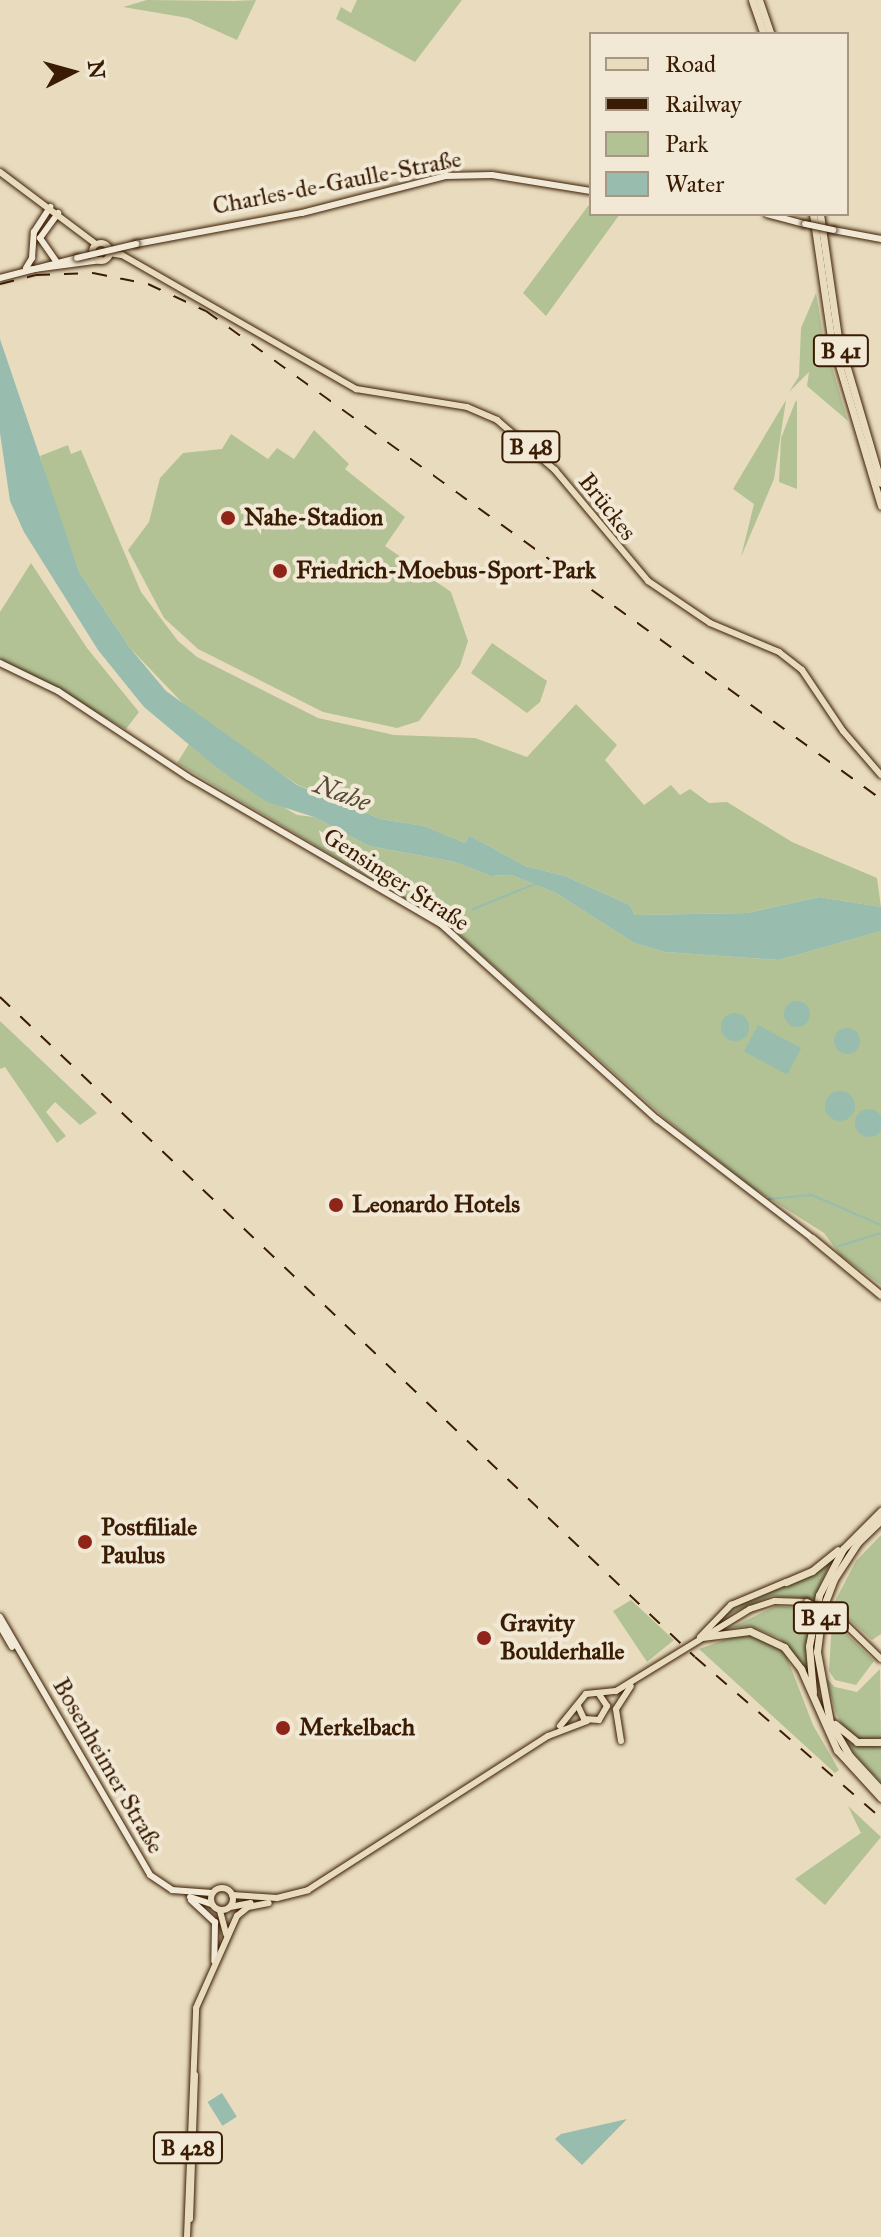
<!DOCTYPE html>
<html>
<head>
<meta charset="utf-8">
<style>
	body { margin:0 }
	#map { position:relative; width:881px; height:2237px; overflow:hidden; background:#e9dcbe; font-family:"IM FELL Great Primer",serif }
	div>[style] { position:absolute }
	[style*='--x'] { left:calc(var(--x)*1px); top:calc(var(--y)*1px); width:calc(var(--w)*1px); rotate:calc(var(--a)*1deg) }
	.green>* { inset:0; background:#b2c295 }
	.water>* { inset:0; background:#98bcae; transform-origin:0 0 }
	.round { border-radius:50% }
	.stream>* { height:2px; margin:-1px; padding:0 1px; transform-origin:1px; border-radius:1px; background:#98bcae }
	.roads { filter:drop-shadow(0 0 2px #391c03) drop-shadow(0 0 2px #391c03) }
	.secondary>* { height:6px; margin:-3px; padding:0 3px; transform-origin:3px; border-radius:3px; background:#f1e8d5 }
	.primary>* { height:6px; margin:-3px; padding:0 3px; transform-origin:3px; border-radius:3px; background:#e9dcbe }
	.primary>.ring { margin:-3px; padding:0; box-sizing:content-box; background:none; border:6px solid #e9dcbe; border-radius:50% }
	.highway>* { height:7px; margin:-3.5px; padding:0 3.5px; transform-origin:3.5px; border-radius:3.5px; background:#e9dcbe }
	.rail>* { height:2px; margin-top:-1px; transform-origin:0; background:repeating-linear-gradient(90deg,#391c03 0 14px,transparent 0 28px) }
	.bridges { filter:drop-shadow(0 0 2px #391c03) drop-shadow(0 0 2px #391c03) }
	.secondary-bridge>* { height:6px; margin:-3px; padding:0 3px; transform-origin:3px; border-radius:3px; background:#f1e8d5 }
	.primary-bridge>* { height:6px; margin:-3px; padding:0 3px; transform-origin:3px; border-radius:3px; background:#e9dcbe }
	.dots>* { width:22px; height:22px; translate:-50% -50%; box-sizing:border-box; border:4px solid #f1e8d5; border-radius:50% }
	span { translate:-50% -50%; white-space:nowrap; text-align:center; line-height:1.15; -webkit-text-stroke:8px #f1e8d5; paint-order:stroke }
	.shield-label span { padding:2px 6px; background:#f1e8d5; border:2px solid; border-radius:6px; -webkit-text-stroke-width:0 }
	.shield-label { font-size:22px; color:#391c03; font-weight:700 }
	.street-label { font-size:24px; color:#391c03 }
	.poi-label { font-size:24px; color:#391c03; font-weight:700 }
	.left { translate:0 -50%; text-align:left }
	.water-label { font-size:26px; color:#564c36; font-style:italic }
	.legend { position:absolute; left:589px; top:32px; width:260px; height:184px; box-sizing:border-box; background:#f1e8d5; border:2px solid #a79681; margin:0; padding:10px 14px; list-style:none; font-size:24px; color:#391c03 }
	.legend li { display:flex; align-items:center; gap:16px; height:40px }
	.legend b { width:40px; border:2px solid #a79681 }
	.north { position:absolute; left:32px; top:32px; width:80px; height:80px; -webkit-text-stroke:6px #f1e8d5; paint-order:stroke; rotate:84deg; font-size:22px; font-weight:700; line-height:32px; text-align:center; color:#391c03 }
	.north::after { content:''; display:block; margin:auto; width:28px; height:36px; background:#391c03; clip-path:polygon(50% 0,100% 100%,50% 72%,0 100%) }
</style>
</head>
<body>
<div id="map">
	<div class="green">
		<i style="clip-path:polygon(147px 0,234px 1px,256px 0,237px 40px,188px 18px,123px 7px)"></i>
		<i style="clip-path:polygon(357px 0,462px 0,415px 62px,336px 19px,341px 7px,351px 13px)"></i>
		<i style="clip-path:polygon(591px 202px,591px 214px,620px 214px,546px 316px,523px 293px)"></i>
		<i style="clip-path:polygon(816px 293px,824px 340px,848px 421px,807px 386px,809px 372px,789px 392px,799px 376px,801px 328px)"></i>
		<i style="clip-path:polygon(786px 400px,774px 479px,741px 557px,754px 504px,733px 489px)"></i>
		<i style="clip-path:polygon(796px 400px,797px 402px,797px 489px,779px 482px,781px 438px)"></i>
		<i style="clip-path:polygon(314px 430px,349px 464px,345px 469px,405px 517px,385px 546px,451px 592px,468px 641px,460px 666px,419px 721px,397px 728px,323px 712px,198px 649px,164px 618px,128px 550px,149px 522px,160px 478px,183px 453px,222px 449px,231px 434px,268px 459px,277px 448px,294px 459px)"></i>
		<i style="clip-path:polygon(68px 445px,71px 454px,81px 450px,141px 592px,178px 641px,197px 657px,318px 718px,394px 735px,475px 738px,527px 757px,576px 704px,617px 745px,605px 760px,644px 805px,671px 785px,680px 795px,690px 789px,709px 803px,727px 802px,792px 842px,877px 878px,881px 907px,819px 897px,747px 913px,635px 915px,630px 905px,565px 876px,525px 866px,469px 835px,465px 843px,424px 826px,381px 819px,298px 785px,195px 716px,130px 648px,79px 572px,50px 491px,40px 456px)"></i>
		<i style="clip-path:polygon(31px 563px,87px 648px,139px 712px,126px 729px,0 659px,0 612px)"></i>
		<i style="clip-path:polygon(492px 643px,547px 681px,540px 702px,527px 713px,471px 673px)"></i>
		<i style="clip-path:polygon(189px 744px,217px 768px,297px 815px,314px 817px,369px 846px,455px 862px,491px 876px,511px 875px,556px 893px,634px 943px,665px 952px,779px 960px,881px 931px,881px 1285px,840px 1255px,824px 1233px,753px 1188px,667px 1120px,446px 923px,177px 763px)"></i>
		<i style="clip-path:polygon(0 1021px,97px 1113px,80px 1125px,55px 1102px,46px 1112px,66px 1136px,57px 1143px,5px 1067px,0 1069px)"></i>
		<i style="clip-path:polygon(881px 1535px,881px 1634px,872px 1640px,833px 1605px,856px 1561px)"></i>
		<i style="clip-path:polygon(832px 1559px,814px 1599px,772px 1596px,719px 1619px,752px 1596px)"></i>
		<i style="clip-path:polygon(631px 1600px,674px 1640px,647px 1662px,613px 1611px)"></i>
		<i style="clip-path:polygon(776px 1606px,810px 1609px,807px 1677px,780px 1638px,749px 1626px,730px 1628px)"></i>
		<i style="clip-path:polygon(832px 1620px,874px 1661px,856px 1685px,835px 1680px,829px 1671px)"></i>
		<i style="clip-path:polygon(744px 1633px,763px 1637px,786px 1655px,813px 1725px,839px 1770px,835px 1773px,699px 1649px)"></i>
		<i style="clip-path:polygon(880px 1669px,881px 1738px,859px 1739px,845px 1731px,836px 1713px,826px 1678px,835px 1687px,857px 1692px)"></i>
		<i style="clip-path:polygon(847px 1743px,881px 1747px,881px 1782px,859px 1759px)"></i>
		<i style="clip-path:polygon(848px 1806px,881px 1837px,825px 1905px,795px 1879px,861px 1833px)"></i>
	</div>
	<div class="water">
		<i style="clip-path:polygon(0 339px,79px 572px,130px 648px,166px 691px,297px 785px,381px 819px,424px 826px,465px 843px,469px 835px,525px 866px,565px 876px,630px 905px,635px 915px,747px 913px,819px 897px,881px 907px,881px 931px,779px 960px,665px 952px,634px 943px,556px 893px,511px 875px,491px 876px,455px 862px,369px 846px,314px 817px,267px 802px,217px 768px,144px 707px,98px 650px,24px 532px,10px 501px,0 433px)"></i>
		<i class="round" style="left:784px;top:1001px;width:26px;height:26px"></i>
		<i class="round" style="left:721px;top:1013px;width:28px;height:28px"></i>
		<i style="left:758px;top:1025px;width:49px;height:30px;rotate:28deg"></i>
		<i class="round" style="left:834px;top:1028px;width:26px;height:26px"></i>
		<i class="round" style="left:825px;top:1091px;width:30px;height:30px"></i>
		<i class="round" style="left:855px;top:1109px;width:28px;height:28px"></i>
		<i style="left:222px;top:2093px;width:28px;height:17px;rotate:58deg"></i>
		<i style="clip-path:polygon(627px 2119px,582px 2165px,555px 2139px,561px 2134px)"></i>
	</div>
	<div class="stream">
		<i style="--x:473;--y:909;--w:67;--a:-22"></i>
		<i style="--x:769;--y:1199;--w:43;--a:-5.3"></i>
		<i style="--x:812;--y:1195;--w:75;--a:23.5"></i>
		<i style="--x:839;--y:1246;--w:44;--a:-17.2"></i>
	</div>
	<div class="roads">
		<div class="secondary">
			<i style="--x:767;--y:214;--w:39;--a:15"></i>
			<i style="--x:833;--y:230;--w:49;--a:10.6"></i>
			<i style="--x:136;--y:244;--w:169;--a:-10.6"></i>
			<i style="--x:302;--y:213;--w:149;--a:-14.4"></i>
			<i style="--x:446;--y:176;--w:46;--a:-1.2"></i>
			<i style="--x:492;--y:175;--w:100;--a:9.2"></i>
			<i style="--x:56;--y:261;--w:28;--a:-125"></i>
			<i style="--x:40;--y:238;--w:31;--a:-54"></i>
			<i style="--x:26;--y:268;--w:12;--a:-59"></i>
			<i style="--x:32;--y:258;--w:26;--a:-86"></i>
			<i style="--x:34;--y:232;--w:30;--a:-57"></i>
			<i style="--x:27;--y:270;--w:75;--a:-7.7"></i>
			<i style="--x:0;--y:278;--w:80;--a:-14.6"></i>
			<i style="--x:0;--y:663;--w:64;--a:25.8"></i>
			<i style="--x:58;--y:691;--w:156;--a:33.5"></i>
			<i style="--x:188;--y:777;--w:294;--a:30.2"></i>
			<i style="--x:442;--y:925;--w:290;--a:42.1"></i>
			<i style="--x:657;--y:1119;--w:195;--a:37.5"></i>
			<i style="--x:0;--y:1617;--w:298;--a:59.8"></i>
			<i style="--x:150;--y:1875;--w:27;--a:34"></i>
			<i style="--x:172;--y:1890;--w:40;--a:4.3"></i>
			<i style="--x:0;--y:1626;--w:24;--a:60"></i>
			<i style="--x:190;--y:1897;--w:22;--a:18"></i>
			<i style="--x:191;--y:1900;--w:33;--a:43"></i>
			<i style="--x:215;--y:1922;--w:39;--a:91"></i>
		</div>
		<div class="primary">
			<i style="--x:0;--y:172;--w:120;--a:36.9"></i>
			<i class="ring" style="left:92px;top:243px;width:12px;height:12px"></i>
			<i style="--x:109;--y:253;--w:13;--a:9"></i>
			<i style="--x:122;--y:255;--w:270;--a:29.8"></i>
			<i style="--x:356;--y:389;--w:112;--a:9.2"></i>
			<i style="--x:467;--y:407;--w:33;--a:23"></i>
			<i style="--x:497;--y:420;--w:77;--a:40.8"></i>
			<i style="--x:555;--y:470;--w:145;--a:50"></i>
			<i style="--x:648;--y:581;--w:75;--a:34.1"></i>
			<i style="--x:710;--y:623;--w:75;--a:22.8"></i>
			<i style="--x:779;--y:652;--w:29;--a:38"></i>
			<i style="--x:802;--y:670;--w:73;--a:56.1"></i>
			<i style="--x:843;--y:731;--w:58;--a:49.2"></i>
			<i style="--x:838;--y:1617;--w:60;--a:44.3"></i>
			<i style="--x:700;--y:1637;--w:45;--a:-45.9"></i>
			<i style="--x:731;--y:1605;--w:60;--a:-22.7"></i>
			<i style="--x:578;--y:1706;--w:14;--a:65"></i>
			<i style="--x:584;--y:1719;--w:15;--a:4"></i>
			<i style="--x:599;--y:1720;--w:16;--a:-60"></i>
			<i style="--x:607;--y:1706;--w:14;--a:-124"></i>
			<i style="--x:560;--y:1726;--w:41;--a:-50.9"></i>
			<i style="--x:586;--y:1694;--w:30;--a:-6"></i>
			<i style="--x:616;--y:1691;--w:157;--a:-31.5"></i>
			<i style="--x:750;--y:1609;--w:26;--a:-18"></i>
			<i style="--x:775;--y:1601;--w:32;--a:2"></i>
			<i style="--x:621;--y:1741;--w:32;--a:-99"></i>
			<i style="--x:616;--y:1709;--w:27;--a:-57"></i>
			<i class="ring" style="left:211px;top:1888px;width:16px;height:16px"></i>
			<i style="--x:232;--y:1895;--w:45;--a:3.8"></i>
			<i style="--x:277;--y:1898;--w:32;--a:-14"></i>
			<i style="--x:308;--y:1890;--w:285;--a:-32.7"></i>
			<i style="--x:548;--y:1736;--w:42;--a:-21"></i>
			<i style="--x:230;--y:1907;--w:21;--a:-11"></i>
			<i style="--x:220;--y:1911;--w:24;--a:75"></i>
			<i style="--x:190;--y:2219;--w:144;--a:-88"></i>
			<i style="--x:187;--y:2237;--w:229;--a:-87.7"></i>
			<i style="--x:196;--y:2008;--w:101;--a:-66"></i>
			<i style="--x:237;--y:1916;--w:14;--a:-39"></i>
			<i style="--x:248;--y:1907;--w:21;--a:-11"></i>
		</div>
		<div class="highway">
			<i style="--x:752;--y:0;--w:36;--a:71"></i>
			<i style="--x:759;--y:0;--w:36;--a:71"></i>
			<i style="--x:813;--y:214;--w:125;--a:81.7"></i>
			<i style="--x:831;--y:338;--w:175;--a:73.4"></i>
			<i style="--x:820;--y:214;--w:124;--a:81.7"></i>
			<i style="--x:838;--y:337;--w:152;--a:73.6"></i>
			<i style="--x:812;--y:1238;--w:89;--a:39.6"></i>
			<i style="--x:881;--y:1520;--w:32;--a:136"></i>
			<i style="--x:858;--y:1542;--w:44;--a:123"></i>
			<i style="--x:834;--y:1579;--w:33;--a:111"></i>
			<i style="--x:822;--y:1610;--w:42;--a:96.8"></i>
			<i style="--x:817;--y:1652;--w:71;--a:79.5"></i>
			<i style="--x:830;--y:1722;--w:39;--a:60"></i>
			<i style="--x:850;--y:1756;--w:46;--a:47.6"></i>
			<i style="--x:786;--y:1582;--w:28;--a:-23"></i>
			<i style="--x:812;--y:1571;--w:33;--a:-39"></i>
			<i style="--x:702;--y:1637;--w:48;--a:-7.1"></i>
			<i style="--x:750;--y:1631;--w:38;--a:25"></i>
			<i style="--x:784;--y:1647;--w:28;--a:52"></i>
			<i style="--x:801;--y:1669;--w:89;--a:66"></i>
			<i style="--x:837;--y:1750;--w:65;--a:47.5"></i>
			<i style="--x:813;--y:1692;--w:46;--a:-95"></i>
			<i style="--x:809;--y:1646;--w:52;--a:-78.9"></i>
			<i style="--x:819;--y:1595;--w:52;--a:-62.4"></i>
			<i style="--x:843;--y:1549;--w:54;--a:-45"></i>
			<i style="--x:835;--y:1724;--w:28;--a:39"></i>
			<i style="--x:857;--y:1742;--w:24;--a:0"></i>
		</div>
	</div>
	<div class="rail">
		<i style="--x:0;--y:284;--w:37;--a:-14"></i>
		<i style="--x:36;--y:275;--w:57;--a:-2"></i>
		<i style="--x:93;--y:273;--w:56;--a:11.3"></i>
		<i style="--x:148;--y:284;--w:64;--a:25"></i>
		<i style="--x:206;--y:311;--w:833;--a:35.87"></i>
		<i style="--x:0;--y:997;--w:958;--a:43.52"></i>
		<i style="--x:695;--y:1657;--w:246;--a:40.9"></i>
	</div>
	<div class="bridges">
		<div class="secondary-bridge">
			<i style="--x:805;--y:224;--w:29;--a:12"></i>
			<i style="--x:77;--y:258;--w:61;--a:-13.3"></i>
		</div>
		<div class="primary-bridge">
			<i style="--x:807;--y:1602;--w:34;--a:26"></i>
		</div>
	</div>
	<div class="dots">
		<i style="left:228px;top:518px;background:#8f2418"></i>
		<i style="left:280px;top:571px;background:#8f2418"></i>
		<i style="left:336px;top:1205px;background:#8f2418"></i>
		<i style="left:85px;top:1542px;background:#8f2418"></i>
		<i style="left:484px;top:1638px;background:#8f2418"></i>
		<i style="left:283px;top:1728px;background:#8f2418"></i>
	</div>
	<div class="shield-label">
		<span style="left:841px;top:351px">B 41</span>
		<span style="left:531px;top:447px">B 48</span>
		<span style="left:821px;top:1618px">B 41</span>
		<span style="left:188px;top:2148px">B 428</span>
	</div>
	<div class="street-label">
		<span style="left:337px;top:183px;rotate:-11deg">Charles-de-Gaulle-Straße</span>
		<span style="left:607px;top:507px;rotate:52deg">Brückes</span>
		<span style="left:396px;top:880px;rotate:33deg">Gensinger Straße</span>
		<span style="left:108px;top:1766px;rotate:60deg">Bosenheimer Straße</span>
	</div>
	<div class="poi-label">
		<span class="left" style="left:244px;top:518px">Nahe-Stadion</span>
		<span class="left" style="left:296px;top:571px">Friedrich-Moebus-Sport-Park</span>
		<span class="left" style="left:352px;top:1205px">Leonardo Hotels</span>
		<span class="left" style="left:101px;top:1542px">Postfiliale<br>Paulus</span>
		<span class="left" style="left:500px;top:1638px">Gravity<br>Boulderhalle</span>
		<span class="left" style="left:299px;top:1728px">Merkelbach</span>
	</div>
	<div class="water-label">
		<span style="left:342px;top:794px;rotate:21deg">Nahe</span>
	</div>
	<ul class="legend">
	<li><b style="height:10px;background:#e9dcbe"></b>Road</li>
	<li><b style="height:10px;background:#391c03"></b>Railway</li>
	<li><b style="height:22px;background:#b2c295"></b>Park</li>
	<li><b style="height:22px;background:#98bcae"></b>Water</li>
	</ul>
	<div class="north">N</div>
</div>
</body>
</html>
